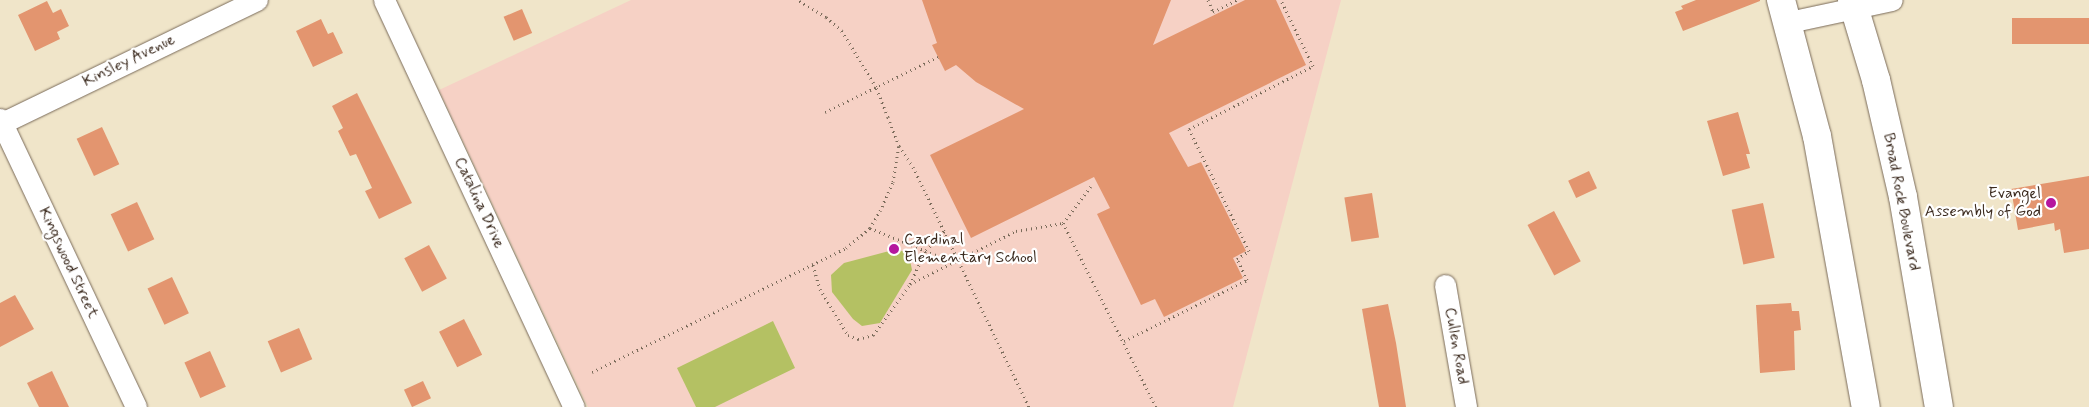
<!DOCTYPE html>
<html>
<head>
<meta charset="utf-8">
<style>
	body { margin:0 }
	#map { position:relative; width:2089px; height:407px; overflow:hidden; background:#f0e5c9; font-family:Mynerve,sans-serif }
	div>[style] { position:absolute }
	[style*='--x'] { left:calc(var(--x)*1px); top:calc(var(--y)*1px); width:calc(var(--w)*1px); rotate:calc(var(--a)*1deg) }
	.built>* { inset:0; background:#f6d1c5 }
	.green>* { inset:0; background:#b4c163 }
	.building>* { inset:0; background:#e3956f; transform-origin:0 0 }
	.path>* { height:3px; margin-top:-1.5px; transform-origin:0; background:repeating-linear-gradient(90deg,#7a6b5a 0 1px,transparent 0 5px) }
	.roads { filter:drop-shadow(0 0 1px #7a6b5a) drop-shadow(0 0 1px #7a6b5a) }
	.street>* { height:21px; margin:-10.5px; padding:0 10.5px; transform-origin:10.5px; border-radius:10.5px; background:#fff }
	.primary>* { height:28px; margin:-14px; padding:0 14px; transform-origin:14px; border-radius:14px; background:#fff }
	.dots>* { width:14px; height:14px; translate:-50% -50%; box-sizing:border-box; border:2px solid #fff; border-radius:50% }
	span { translate:-50% -50%; white-space:nowrap; text-align:center; line-height:1.15; -webkit-text-stroke:4.5px #fff; paint-order:stroke }
	.street-label { font-size:16px; color:#3b2a1e }
	.poi-label { font-size:16px; color:#3b2a1e }
	.right { translate:-100% -50%; text-align:right }
	.left { translate:0 -50%; text-align:left }
</style>
</head>
<body>
<div id="map">
	<div class="built">
		<i style="clip-path:polygon(631px 0,1341px 0,1233px 407px,588px 407px,439px 90px)"></i>
	</div>
	<div class="green">
		<i style="clip-path:polygon(893px 250px,903px 251px,909px 255px,912px 270px,880px 323px,862px 326px,853px 319px,832px 292px,831px 275px,844px 263px)"></i>
		<i style="clip-path:polygon(773px 321px,795px 368px,715px 407px,696px 407px,677px 368px)"></i>
	</div>
	<div class="building">
		<i style="clip-path:polygon(922px 0,1171px 0,1153px 45px,1245px 0,1276px 0,1306px 65px,1169px 133px,1188px 167px,1201px 162px,1246px 251px,1233px 258px,1243px 278px,1164px 317px,1155px 299px,1141px 305px,1097px 214px,1110px 208px,1094px 177px,971px 238px,930px 155px,1024px 109px,976px 82px,956px 65px,945px 71px,932px 45px,937px 43px)"></i>
		<i style="clip-path:polygon(1696px 0,1760px 0,1760px 1px,1683px 31px,1675px 12px,1683px 9px,1681px 6px)"></i>
		<i style="clip-path:polygon(47px 1px,53px 13px,61px 9px,69px 26px,57px 32px,60px 39px,35px 51px,18px 15px)"></i>
		<i style="left:522px;top:9px;width:26px;height:20px;rotate:67deg"></i>
		<i style="left:2089px;top:18px;width:26px;height:77px;rotate:90deg"></i>
		<i style="clip-path:polygon(321px 19px,328px 34px,333px 32px,343px 53px,313px 67px,296px 31px)"></i>
		<i style="clip-path:polygon(357px 93px,412px 203px,379px 219px,365px 191px,372px 188px,356px 154px,350px 156px,338px 131px,343px 128px,332px 106px)"></i>
		<i style="clip-path:polygon(1738px 112px,1750px 154px,1746px 154px,1750px 168px,1723px 176px,1707px 121px)"></i>
		<i style="left:102px;top:127px;width:41px;height:28px;rotate:65deg"></i>
		<i style="left:1589px;top:171px;width:19px;height:23px;rotate:65deg"></i>
		<i style="clip-path:polygon(2089px 176px,2089px 249px,2064px 253px,2060px 229px,2055px 231px,2054px 223px,2018px 230px,2011px 189px)"></i>
		<i style="left:1372px;top:193px;width:45px;height:28px;rotate:81deg"></i>
		<i style="left:137px;top:202px;width:41px;height:29px;rotate:65deg"></i>
		<i style="left:1763px;top:203px;width:56px;height:32px;rotate:78deg"></i>
		<i style="left:1554px;top:211px;width:57px;height:30px;rotate:62deg"></i>
		<i style="left:429px;top:245px;width:38px;height:28px;rotate:62deg"></i>
		<i style="left:172px;top:277px;width:40px;height:27px;rotate:65deg"></i>
		<i style="clip-path:polygon(15px 295px,34px 329px,0 347px,0 303px)"></i>
		<i style="clip-path:polygon(1791px 303px,1792px 311px,1799px 311px,1801px 330px,1794px 331px,1795px 370px,1760px 373px,1756px 305px)"></i>
		<i style="clip-path:polygon(1388px 304px,1396px 343px,1406px 407px,1379px 407px,1362px 309px)"></i>
		<i style="left:464px;top:319px;width:40px;height:28px;rotate:63deg"></i>
		<i style="left:299px;top:328px;width:34px;height:34px;rotate:67deg"></i>
		<i style="left:210px;top:351px;width:39px;height:28px;rotate:66deg"></i>
		<i style="clip-path:polygon(52px 371px,69px 407px,39px 407px,27px 383px)"></i>
		<i style="left:423px;top:381px;width:19px;height:21px;rotate:65deg"></i>
	</div>
	<div class="path">
		<i style="--x:1208;--y:0;--w:13;--a:67"></i>
		<i style="--x:1213;--y:12;--w:27;--a:-27"></i>
		<i style="--x:825;--y:112;--w:126;--a:-26"></i>
		<i style="--x:899;--y:146;--w:25;--a:56"></i>
		<i style="--x:913;--y:167;--w:267;--a:64.2"></i>
		<i style="--x:1063;--y:223;--w:46;--a:-52.9"></i>
		<i style="--x:870;--y:228;--w:90;--a:22.3"></i>
		<i style="--x:813;--y:265;--w:25;--a:74"></i>
		<i style="--x:820;--y:289;--w:54;--a:58.7"></i>
		<i style="--x:848;--y:335;--w:11;--a:22"></i>
		<i style="--x:858;--y:339;--w:16;--a:-15"></i>
		<i style="--x:873;--y:335;--w:63;--a:-54"></i>
		<i style="--x:910;--y:284;--w:38;--a:-65"></i>
		<i style="--x:926;--y:250;--w:28;--a:-46"></i>
		<i style="--x:910;--y:284;--w:119;--a:-26.6"></i>
		<i style="--x:1016;--y:231;--w:48;--a:-9.7"></i>
		<i style="--x:1063;--y:223;--w:206;--a:63.2"></i>
		<i style="--x:1124;--y:341;--w:137;--a:-26.4"></i>
		<i style="--x:1247;--y:280;--w:23;--a:-115"></i>
		<i style="--x:1237;--y:259;--w:14;--a:-34"></i>
		<i style="--x:1249;--y:251;--w:136;--a:-116.2"></i>
		<i style="--x:1189;--y:129;--w:139;--a:-26.9"></i>
		<i style="--x:1313;--y:66;--w:73;--a:-115.9"></i>
		<i style="--x:592;--y:372;--w:283;--a:-26"></i>
		<i style="--x:846;--y:248;--w:31;--a:-40"></i>
		<i style="--x:870;--y:228;--w:20;--a:-60"></i>
		<i style="--x:880;--y:211;--w:32;--a:-66"></i>
		<i style="--x:893;--y:182;--w:36;--a:-81"></i>
		<i style="--x:899;--y:146;--w:31;--a:-111"></i>
		<i style="--x:888;--y:117;--w:32;--a:-112"></i>
		<i style="--x:876;--y:87;--w:66;--a:-121.3"></i>
		<i style="--x:842;--y:31;--w:21;--a:-139"></i>
		<i style="--x:826;--y:17;--w:33;--a:-149"></i>
	</div>
	<div class="roads">
		<div class="street">
			<i style="--x:384;--y:0;--w:449;--a:65"></i>
			<i style="--x:1789;--y:22;--w:105;--a:-12.1"></i>
			<i style="--x:0;--y:119;--w:318;--a:64.7"></i>
			<i style="--x:2;--y:123;--w:283;--a:-25.8"></i>
			<i style="--x:1445;--y:285;--w:124;--a:80.2"></i>
		</div>
		<div class="primary">
			<i style="--x:1781;--y:0;--w:141;--a:75.2"></i>
			<i style="--x:1817;--y:136;--w:275;--a:79.8"></i>
			<i style="--x:1852;--y:0;--w:84;--a:73.3"></i>
			<i style="--x:1876;--y:80;--w:120;--a:77"></i>
			<i style="--x:1903;--y:197;--w:213;--a:80.3"></i>
		</div>
	</div>
	<div class="dots">
		<i style="left:2051px;top:203px;background:#b5179e"></i>
		<i style="left:894px;top:249px;background:#b5179e"></i>
	</div>
	<div class="street-label">
		<span style="left:129px;top:61px;rotate:-26deg">Kinsley Avenue</span>
		<span style="left:1901px;top:202px;rotate:79deg">Broad Rock Boulevard</span>
		<span style="left:479px;top:203px;rotate:65deg">Catalina Drive</span>
		<span style="left:68px;top:263px;rotate:65deg">Kingswood Street</span>
		<span style="left:1456px;top:346px;rotate:80deg">Cullen Road</span>
	</div>
	<div class="poi-label">
		<span class="right" style="left:2041px;top:203px">Evangel<br>Assembly of God</span>
		<span class="left" style="left:904px;top:249px">Cardinal<br>Elementary School</span>
	</div>
</div>
</body>
</html>
